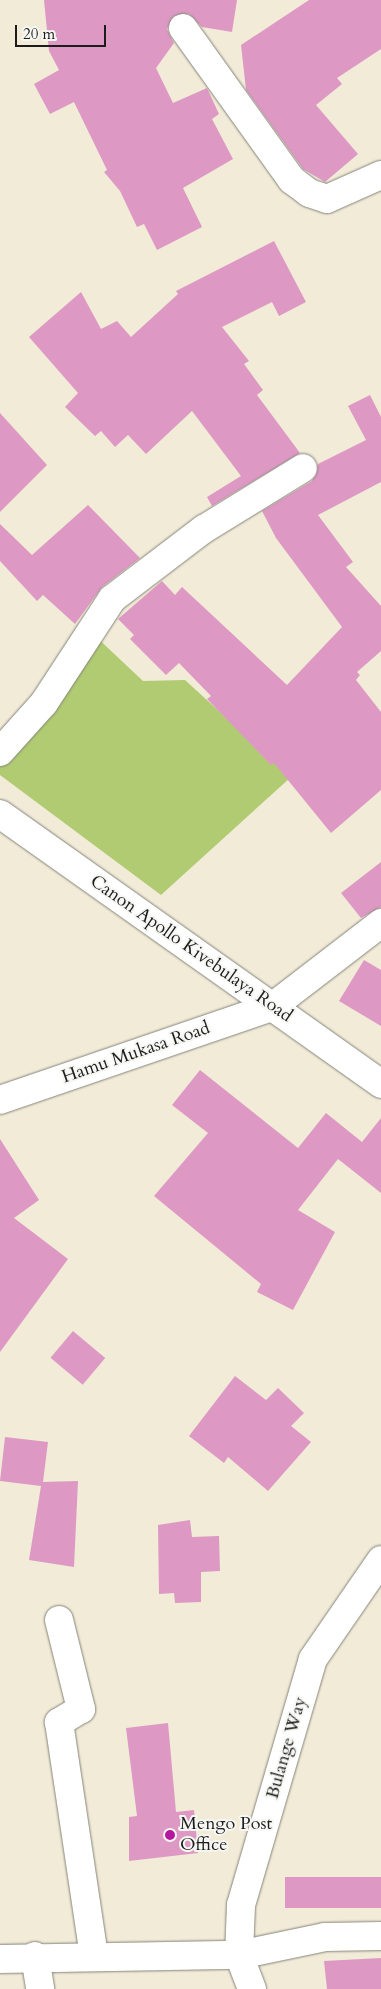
<!DOCTYPE html>
<html>
<head>
<meta charset="utf-8">
<style>
	body { margin:0 }
	#map { position:relative; width:381px; height:1989px; overflow:hidden; background:#f1ebd8; font-family:Cardo,serif }
	div>[style] { position:absolute }
	[style*='--x'] { left:calc(var(--x)*1px); top:calc(var(--y)*1px); width:calc(var(--w)*1px); rotate:calc(var(--a)*1deg) }
	.green>* { inset:0; background:#b0cb72 }
	.building>* { inset:0; background:#dd99c4; transform-origin:0 0 }
	.roads { filter:drop-shadow(0 0 1px #86847a) drop-shadow(0 0 1px #86847a) }
	.minor>* { height:28px; margin:-14px; padding:0 14px; transform-origin:14px; border-radius:14px; background:#fff }
	.major>* { height:28px; margin:-14px; padding:0 14px; transform-origin:14px; border-radius:14px; background:#fff }
	.dots>* { width:14px; height:14px; translate:-50% -50%; box-sizing:border-box; border:2px solid #f6f6f2; border-radius:50% }
	span { translate:-50% -50%; white-space:nowrap; text-align:center; line-height:1.15; -webkit-text-stroke:4px #f6f6f2; paint-order:stroke }
	.street-label { font-size:18px; color:#1c1c1c }
	.poi-label { font-size:18px; color:#1c1c1c }
	.left { translate:0 -50%; text-align:left }
	.scale { position:absolute; left:15px; top:25px; width:91px; height:22px; box-sizing:border-box; border:2px solid #1c1c1c; border-top:0; padding-left:6px; font-size:15px; line-height:18px; white-space:nowrap; color:#1c1c1c; -webkit-text-stroke:4px #f6f6f2; paint-order:stroke }
</style>
</head>
<body>
<div id="map">
	<div class="green">
		<i style="clip-path:polygon(92px 633px,143px 681px,185px 680px,291px 777px,161px 895px,0 775px,0 756px)"></i>
	</div>
	<div class="building">
		<i style="clip-path:polygon(44px 0,237px 0,232px 32px,202px 27px,189px 14px,174px 16px,167px 29px,174px 43px,156px 68px,173px 103px,207px 88px,219px 114px,212px 119px,233px 159px,183px 188px,202px 227px,157px 250px,144px 224px,137px 227px,120px 191px,104px 172px,107px 170px,74px 102px,50px 114px,34px 84px,59px 70px,49px 51px)"></i>
		<i style="clip-path:polygon(309px 0,381px 0,381px 49px,337px 78px,342px 84px,316px 105px,358px 154px,325px 182px,303px 169px,246px 90px,241px 45px)"></i>
		<i style="clip-path:polygon(274px 241px,306px 302px,279px 316px,272px 302px,222px 327px,249px 361px,244px 364px,263px 390px,257px 395px,300px 453px,212px 506px,207px 497px,241px 476px,192px 411px,146px 454px,128px 435px,115px 447px,101px 431px,95px 436px,65px 407px,78px 393px,29px 337px,81px 292px,101px 329px,117px 321px,131px 337px,178px 294px,176px 291px)"></i>
		<i style="clip-path:polygon(370px 395px,381px 417px,381px 482px,318px 515px,353px 562px,346px 567px,381px 606px,381px 651px,357px 672px,360px 675px,356px 680px,381px 712px,381px 790px,331px 833px,274px 763px,271px 765px,207px 699px,211px 696px,179px 663px,166px 675px,130px 639px,134px 635px,118px 619px,162px 581px,175px 595px,182px 587px,287px 685px,342px 627px,276px 538px,262px 511px,312px 481px,318px 464px,366px 440px,348px 406px)"></i>
		<i style="clip-path:polygon(0 413px,47px 465px,0 512px)"></i>
		<i style="clip-path:polygon(88px 505px,140px 558px,102px 587px,75px 624px,43px 595px,37px 601px,0 561px,0 524px,32px 555px)"></i>
		<i style="clip-path:polygon(381px 862px,381px 907px,361px 918px,341px 893px)"></i>
		<i style="clip-path:polygon(364px 960px,381px 970px,381px 1026px,339px 1001px)"></i>
		<i style="clip-path:polygon(200px 1070px,298px 1148px,326px 1113px,362px 1142px,381px 1118px,381px 1193px,338px 1159px,298px 1210px,335px 1232px,293px 1310px,257px 1292px,261px 1284px,154px 1196px,208px 1133px,172px 1105px)"></i>
		<i style="clip-path:polygon(0 1139px,39px 1200px,14px 1218px,68px 1259px,0 1352px)"></i>
		<i style="left:73px;top:1331px;width:42px;height:35px;rotate:40deg"></i>
		<i style="clip-path:polygon(235px 1376px,266px 1400px,278px 1388px,304px 1413px,291px 1426px,311px 1442px,268px 1491px,228px 1457px,224px 1463px,189px 1436px)"></i>
		<i style="clip-path:polygon(5px 1437px,48px 1442px,43px 1482px,78px 1481px,74px 1567px,29px 1560px,41px 1486px,0 1481px)"></i>
		<i style="clip-path:polygon(190px 1520px,192px 1537px,219px 1536px,220px 1571px,201px 1572px,201px 1602px,175px 1603px,174px 1593px,159px 1594px,158px 1525px)"></i>
		<i style="clip-path:polygon(168px 1723px,176px 1812px,194px 1810px,198px 1853px,129px 1861px,129px 1817px,137px 1816px,126px 1728px)"></i>
		<i style="left:285px;top:1877px;width:96px;height:31px"></i>
		<i style="clip-path:polygon(381px 1958px,381px 1989px,327px 1989px,324px 1961px)"></i>
	</div>
	<div class="roads">
		<div class="minor">
			<i style="--x:183;--y:28;--w:187;--a:54.4"></i>
			<i style="--x:292;--y:180;--w:21;--a:37"></i>
			<i style="--x:309;--y:193;--w:19;--a:18"></i>
			<i style="--x:327;--y:199;--w:59;--a:-24"></i>
			<i style="--x:0;--y:752;--w:66;--a:-48.1"></i>
			<i style="--x:44;--y:703;--w:124;--a:-56.8"></i>
			<i style="--x:112;--y:599;--w:116;--a:-37.3"></i>
			<i style="--x:204;--y:529;--w:116;--a:-31.6"></i>
			<i style="--x:0;--y:1100;--w:287;--a:-18.9"></i>
			<i style="--x:272;--y:1007;--w:138;--a:-37.6"></i>
			<i style="--x:59;--y:1620;--w:92;--a:76.1"></i>
			<i style="--x:81;--y:1709;--w:26;--a:149"></i>
			<i style="--x:59;--y:1722;--w:237;--a:81.5"></i>
			<i style="--x:239;--y:1955;--w:88;--a:-11.8"></i>
			<i style="--x:325;--y:1937;--w:56;--a:-1"></i>
			<i style="--x:35;--y:1956;--w:33;--a:81"></i>
		</div>
		<div class="major">
			<i style="--x:0;--y:814;--w:467;--a:35.3"></i>
			<i style="--x:0;--y:1959;--w:239;--a:-1"></i>
			<i style="--x:252;--y:1989;--w:36;--a:-111"></i>
			<i style="--x:239;--y:1955;--w:50;--a:-87.7"></i>
			<i style="--x:241;--y:1905;--w:256;--a:-73.7"></i>
			<i style="--x:313;--y:1659;--w:120;--a:-55.5"></i>
		</div>
	</div>
	<div class="dots">
		<i style="left:170px;top:1835px;background:#b5179e"></i>
	</div>
	<div class="street-label">
		<span style="left:191px;top:949px;rotate:35deg">Canon Apollo Kivebulaya Road</span>
		<span style="left:136px;top:1053px;rotate:-19deg">Hamu Mukasa Road</span>
		<span style="left:287px;top:1748px;rotate:-74deg">Bulange Way</span>
	</div>
	<div class="poi-label">
		<span class="left" style="left:180px;top:1835px">Mengo Post<br>Office</span>
	</div>
	<div class="scale">20 m</div>
</div>
</body>
</html>
